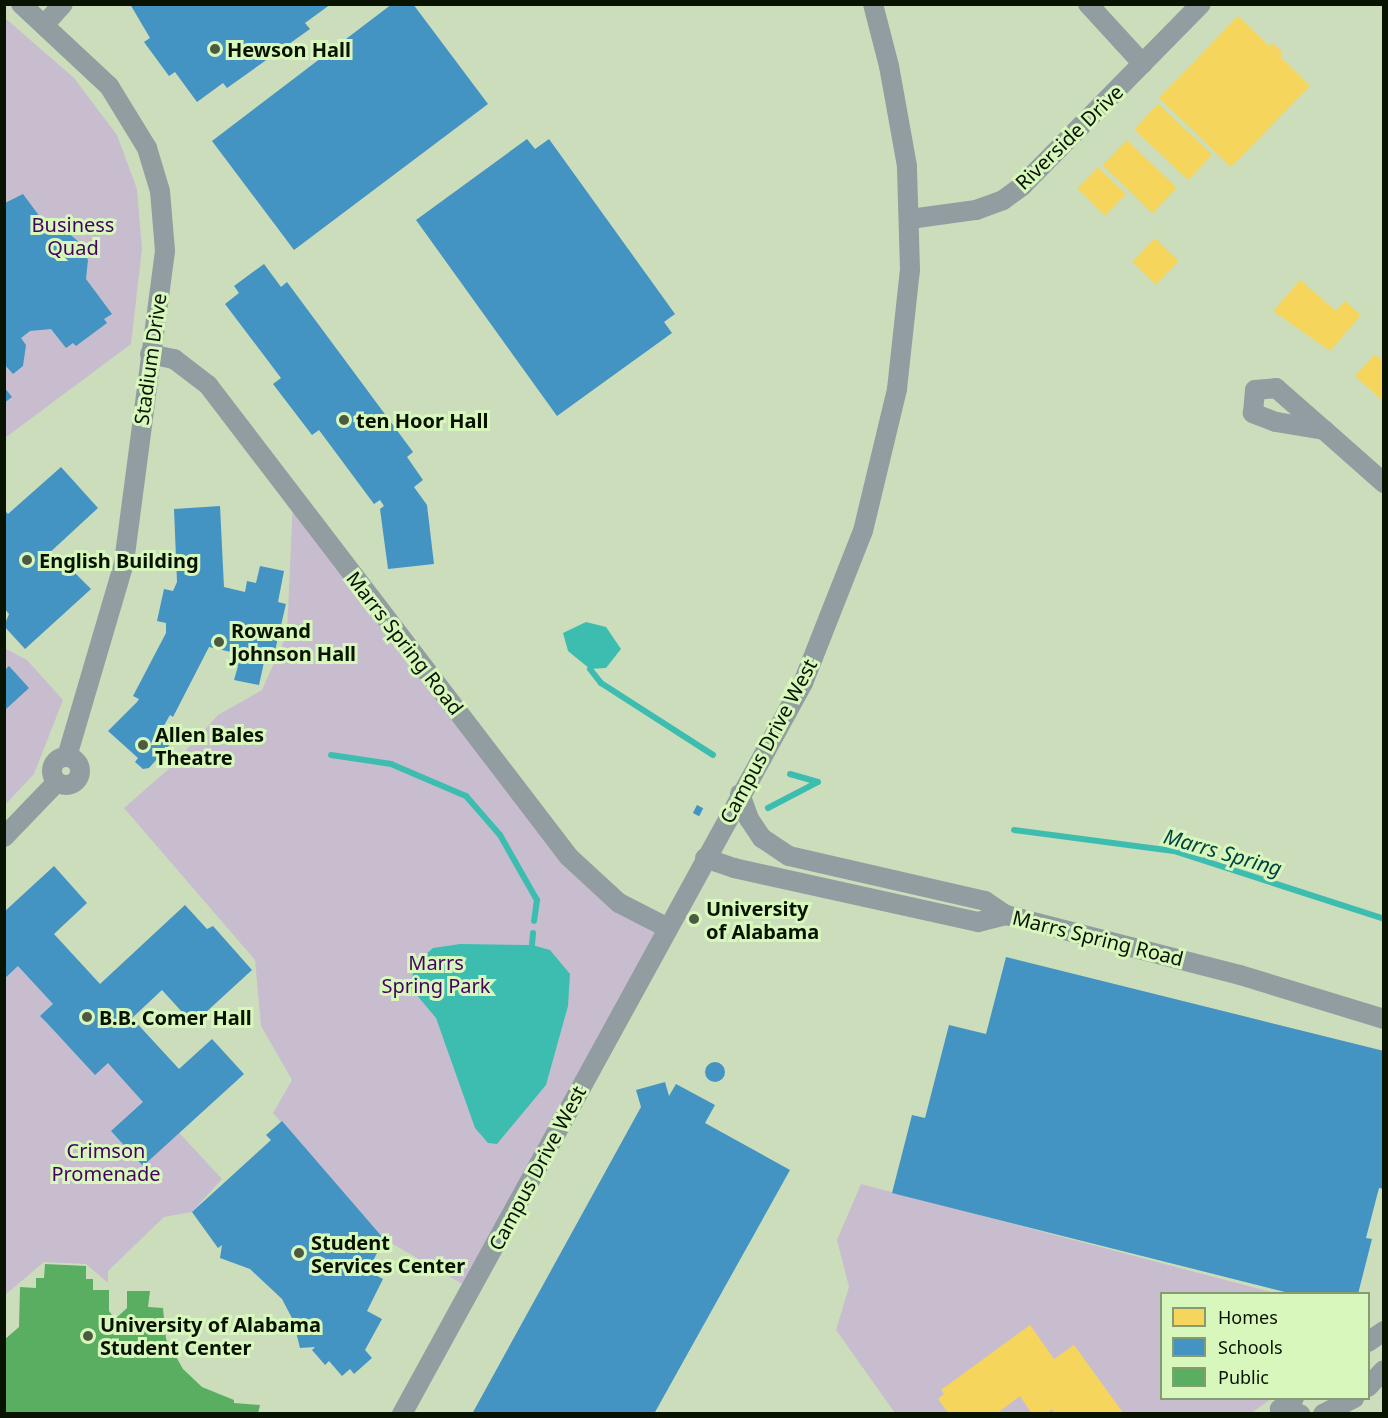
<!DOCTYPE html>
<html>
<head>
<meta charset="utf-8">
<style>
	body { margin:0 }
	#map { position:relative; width:1388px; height:1418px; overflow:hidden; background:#ccddbc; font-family:"Noto Sans",sans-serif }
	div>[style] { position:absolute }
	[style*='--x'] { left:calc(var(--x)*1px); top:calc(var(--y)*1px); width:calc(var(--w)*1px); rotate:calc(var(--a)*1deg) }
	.green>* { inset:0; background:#c8bdcf }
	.water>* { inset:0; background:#3dbdaf }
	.homes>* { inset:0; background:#f6d55c; transform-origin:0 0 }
	.schools>* { inset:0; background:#4393c3; transform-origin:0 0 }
	.round { border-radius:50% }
	.public>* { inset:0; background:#5aae61 }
	.stream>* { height:6px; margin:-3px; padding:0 3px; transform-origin:3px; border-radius:3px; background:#3dbdaf }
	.minor>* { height:20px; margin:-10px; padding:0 10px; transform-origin:10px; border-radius:10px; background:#929da1 }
	.minor>.ring { margin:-10px; padding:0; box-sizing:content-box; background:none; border:20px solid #929da1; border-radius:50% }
	.dots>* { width:16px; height:16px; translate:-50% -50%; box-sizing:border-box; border:3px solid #d8f7bc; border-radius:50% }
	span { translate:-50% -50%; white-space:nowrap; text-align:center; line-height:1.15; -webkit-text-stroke:6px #d8f7bc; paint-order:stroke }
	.poi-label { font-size:20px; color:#091301; font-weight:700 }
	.left { translate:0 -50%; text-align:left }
	.street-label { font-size:20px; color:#091301 }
	.park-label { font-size:20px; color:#440261 }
	.water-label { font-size:21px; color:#014341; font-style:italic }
	.frame { position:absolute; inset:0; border:6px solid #091301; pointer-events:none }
	.legend { position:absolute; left:1160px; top:1292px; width:210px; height:108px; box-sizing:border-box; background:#d8f7bc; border:2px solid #859c71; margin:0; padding:8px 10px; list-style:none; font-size:18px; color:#091301 }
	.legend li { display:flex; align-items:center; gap:12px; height:30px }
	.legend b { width:30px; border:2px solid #859c71 }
</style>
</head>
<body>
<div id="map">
	<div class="green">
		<i style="clip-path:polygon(4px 17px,74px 78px,117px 135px,137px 189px,142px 249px,131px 344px,5px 438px)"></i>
		<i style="clip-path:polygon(293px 499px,569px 857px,668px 928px,471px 1289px,384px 1239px,273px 1113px,292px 1080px,261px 1026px,255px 960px,124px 808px,172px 766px,218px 715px,262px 690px,287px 634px)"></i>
		<i style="clip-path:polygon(4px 648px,27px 660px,63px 700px,34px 774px,5px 805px)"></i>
		<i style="clip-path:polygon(4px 944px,222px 1179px,192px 1212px,164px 1217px,108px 1271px,108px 1283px,86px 1264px,44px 1262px,5px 1295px)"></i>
		<i style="clip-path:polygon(861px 1184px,1275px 1293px,1162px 1294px,1162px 1398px,1271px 1399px,1250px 1414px,895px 1413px,836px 1330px,849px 1287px,837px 1240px)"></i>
	</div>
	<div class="water">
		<i style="clip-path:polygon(586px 622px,606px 627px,621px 649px,606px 668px,590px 669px,568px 651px,563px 633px)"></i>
		<i style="clip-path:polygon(460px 944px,532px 945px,550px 950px,570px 974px,568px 1006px,546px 1085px,497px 1144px,488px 1143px,475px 1128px,436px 1018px,410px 987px,415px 964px,433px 948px)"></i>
	</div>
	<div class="homes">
		<i style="clip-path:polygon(1238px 16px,1269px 46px,1273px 43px,1283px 53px,1280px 56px,1310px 86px,1231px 167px,1159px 98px)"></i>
		<i style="left:1158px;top:104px;width:74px;height:35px;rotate:43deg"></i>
		<i style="left:1127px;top:140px;width:69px;height:35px;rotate:44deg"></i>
		<i style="left:1098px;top:167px;width:39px;height:30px;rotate:44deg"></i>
		<i style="left:1155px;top:238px;width:33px;height:33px;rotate:44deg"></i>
		<i style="clip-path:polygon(1300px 280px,1336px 311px,1345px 301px,1361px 315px,1330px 351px,1273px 311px)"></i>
		<i style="clip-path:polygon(1375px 354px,1380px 359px,1384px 355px,1384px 402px,1355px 376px)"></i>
		<i style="clip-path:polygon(1030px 1325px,1054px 1359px,1074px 1345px,1124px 1414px,1055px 1414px,1052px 1409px,1046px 1414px,1032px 1414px,1020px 1396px,996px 1414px,949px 1414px,938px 1399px,944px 1394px,941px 1390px)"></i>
	</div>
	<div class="schools">
		<i style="clip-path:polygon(130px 4px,331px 4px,305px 23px,310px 29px,227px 88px,223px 83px,197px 102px,175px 72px,169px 76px,144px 42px,150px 38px)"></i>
		<i style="clip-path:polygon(392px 4px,413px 4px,488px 104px,294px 250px,212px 141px)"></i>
		<i style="clip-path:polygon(527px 139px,535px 149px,549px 139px,675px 314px,664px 322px,672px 333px,557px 416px,416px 220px)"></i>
		<i style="clip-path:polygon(23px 194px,49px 229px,66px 231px,80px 243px,88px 260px,86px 279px,112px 314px,104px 319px,107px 323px,76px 346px,73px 343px,66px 348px,51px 329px,30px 331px,21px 338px,26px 345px,23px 366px,13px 374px,4px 364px,5px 203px)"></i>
		<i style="clip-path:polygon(264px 264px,281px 287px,287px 282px,413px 452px,407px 457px,423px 480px,414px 487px,427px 505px,434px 564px,388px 569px,380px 509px,384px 506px,380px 500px,374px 504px,319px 430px,312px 435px,273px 384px,281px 378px,225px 304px,239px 293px,234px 286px)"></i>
		<i style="clip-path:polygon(4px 387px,12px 397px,4px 403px)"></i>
		<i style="clip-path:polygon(61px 467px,98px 508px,46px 556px,60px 570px,66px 564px,91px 589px,25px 649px,4px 626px,9px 614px,4px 608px,4px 510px,8px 514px)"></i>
		<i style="clip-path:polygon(220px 506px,224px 587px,245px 592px,247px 581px,256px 583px,260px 566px,284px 571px,278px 602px,286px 604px,274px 655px,266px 653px,259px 685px,234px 680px,238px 666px,229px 664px,231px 652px,209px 647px,173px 717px,170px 715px,162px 729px,174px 740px,149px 768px,143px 769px,135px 762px,138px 758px,108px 731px,137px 702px,139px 699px,133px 696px,166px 633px,166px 623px,157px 621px,164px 589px,173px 591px,177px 582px,174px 509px)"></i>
		<i style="clip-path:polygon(9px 666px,29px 688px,5px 710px,5px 670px)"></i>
		<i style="left:697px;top:805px;width:7px;height:9px;rotate:27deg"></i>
		<i style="clip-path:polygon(54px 866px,87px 903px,54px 934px,100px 984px,185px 905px,207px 929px,213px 926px,252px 970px,193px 1024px,162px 990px,132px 1018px,179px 1069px,212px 1039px,244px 1074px,143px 1166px,111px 1131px,143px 1102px,108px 1063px,95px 1075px,47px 1023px,40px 1016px,53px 1004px,18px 966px,4px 979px,4px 912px)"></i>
		<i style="clip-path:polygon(1006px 957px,1384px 1051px,1384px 1189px,1379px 1188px,1366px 1238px,1372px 1239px,1358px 1294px,1293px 1294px,892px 1193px,912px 1115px,925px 1118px,949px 1025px,986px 1034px)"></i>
		<i class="round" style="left:705px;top:1062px;width:20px;height:20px"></i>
		<i style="clip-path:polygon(665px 1082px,669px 1096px,676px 1084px,715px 1105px,705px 1123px,790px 1170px,654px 1414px,472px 1414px,641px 1107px,636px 1090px)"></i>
		<i style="clip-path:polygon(282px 1121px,384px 1239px,368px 1271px,383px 1279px,367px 1311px,382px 1319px,365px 1350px,372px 1358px,354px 1374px,350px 1369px,342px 1376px,329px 1361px,325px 1365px,312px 1350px,315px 1347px,300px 1348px,293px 1320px,282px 1299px,250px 1269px,220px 1258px,222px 1245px,218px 1248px,192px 1212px,271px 1140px,266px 1135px)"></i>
	</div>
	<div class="public">
		<i style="clip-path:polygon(45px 1264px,86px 1266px,86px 1279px,93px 1279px,93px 1290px,109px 1290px,109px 1311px,115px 1319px,127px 1308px,127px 1291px,150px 1291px,148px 1307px,163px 1308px,166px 1339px,183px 1369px,202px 1387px,234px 1400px,234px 1403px,260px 1405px,258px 1414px,4px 1414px,4px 1340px,19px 1327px,20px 1287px,36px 1288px,36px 1278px,44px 1278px)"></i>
	</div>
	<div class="stream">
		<i style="--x:590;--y:669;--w:18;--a:52"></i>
		<i style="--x:601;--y:683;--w:133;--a:32.7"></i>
		<i style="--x:331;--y:755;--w:61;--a:8.5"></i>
		<i style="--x:391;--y:764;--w:82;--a:23.1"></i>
		<i style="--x:466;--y:796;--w:52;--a:48.9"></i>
		<i style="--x:500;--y:835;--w:75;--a:60.4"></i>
		<i style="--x:537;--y:900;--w:21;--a:98"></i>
		<i style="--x:790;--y:774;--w:29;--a:16"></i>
		<i style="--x:768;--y:808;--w:56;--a:-27.5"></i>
		<i style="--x:1014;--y:830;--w:161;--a:7.5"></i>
		<i style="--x:1174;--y:851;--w:221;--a:17.9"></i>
		<i style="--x:532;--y:945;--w:12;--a:-85"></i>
	</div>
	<div class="minor">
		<i style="--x:21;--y:4;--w:120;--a:43"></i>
		<i style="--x:109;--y:86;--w:73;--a:58.5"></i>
		<i style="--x:147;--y:148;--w:45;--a:73.2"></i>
		<i style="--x:160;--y:191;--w:60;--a:85.2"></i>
		<i style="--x:165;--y:251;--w:315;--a:97.5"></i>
		<i style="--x:124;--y:563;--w:202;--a:106.4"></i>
		<i style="--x:1088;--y:4;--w:81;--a:47.5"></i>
		<i style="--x:44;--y:25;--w:28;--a:-48"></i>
		<i style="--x:910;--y:219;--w:67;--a:-7.8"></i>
		<i style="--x:976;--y:210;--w:29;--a:-20"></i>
		<i style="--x:1003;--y:200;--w:24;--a:-36"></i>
		<i style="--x:1022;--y:186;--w:255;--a:-45.5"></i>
		<i style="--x:150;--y:354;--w:25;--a:12"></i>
		<i style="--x:174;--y:359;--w:43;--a:37.4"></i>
		<i style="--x:208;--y:385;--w:594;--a:52.59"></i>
		<i style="--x:569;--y:857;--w:68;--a:42.6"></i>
		<i style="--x:619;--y:903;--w:55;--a:27"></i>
		<i style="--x:1276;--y:388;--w:64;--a:41.2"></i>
		<i style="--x:1324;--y:430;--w:49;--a:-170.5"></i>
		<i style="--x:1276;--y:422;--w:25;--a:-159"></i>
		<i style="--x:1253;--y:413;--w:23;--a:-85"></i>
		<i style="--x:1255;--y:390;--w:21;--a:-5"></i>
		<i style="--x:1324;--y:430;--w:80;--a:41.5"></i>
		<i class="ring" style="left:52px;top:757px;width:8px;height:8px"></i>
		<i style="--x:740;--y:794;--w:27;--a:70"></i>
		<i style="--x:749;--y:819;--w:23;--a:56"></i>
		<i style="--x:762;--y:838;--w:32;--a:34"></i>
		<i style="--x:789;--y:856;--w:201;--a:12.9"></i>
		<i style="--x:985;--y:901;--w:25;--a:34"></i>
		<i style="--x:1006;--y:915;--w:242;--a:14.4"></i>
		<i style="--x:1240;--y:975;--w:151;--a:17"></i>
		<i style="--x:4;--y:837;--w:76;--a:-46.1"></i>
		<i style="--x:705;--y:858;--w:31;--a:19"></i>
		<i style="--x:734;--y:868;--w:250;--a:12.5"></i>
		<i style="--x:978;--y:922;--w:29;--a:-14"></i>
		<i style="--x:1368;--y:1342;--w:19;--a:-35"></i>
		<i style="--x:1368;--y:1387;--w:23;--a:-47"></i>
		<i style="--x:1294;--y:1398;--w:18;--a:142"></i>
		<i style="--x:1280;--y:1409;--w:21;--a:14"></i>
		<i style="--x:402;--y:1414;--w:834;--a:-61.25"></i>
		<i style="--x:803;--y:683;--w:163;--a:-68.5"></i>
		<i style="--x:863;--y:531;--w:146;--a:-76.5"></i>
		<i style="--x:897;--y:389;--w:120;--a:-83.8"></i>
		<i style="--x:910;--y:270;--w:104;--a:-91.7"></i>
		<i style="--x:907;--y:166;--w:102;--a:-100.2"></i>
		<i style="--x:889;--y:66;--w:64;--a:-104.5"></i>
		<i style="--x:1323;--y:1414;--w:35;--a:-27"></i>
	</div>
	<div class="dots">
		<i style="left:215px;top:49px;background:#4d5a42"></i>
		<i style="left:344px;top:420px;background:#4d5a42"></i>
		<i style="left:27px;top:560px;background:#4d5a42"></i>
		<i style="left:219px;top:642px;background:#4d5a42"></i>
		<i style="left:143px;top:745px;background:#4d5a42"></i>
		<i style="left:694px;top:919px;background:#4d5a42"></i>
		<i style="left:87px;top:1017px;background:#4d5a42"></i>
		<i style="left:299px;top:1253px;background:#4d5a42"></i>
		<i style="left:88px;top:1336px;background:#4d5a42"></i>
	</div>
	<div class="poi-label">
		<span class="left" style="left:227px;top:49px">Hewson Hall</span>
		<span class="left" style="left:356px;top:420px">ten Hoor Hall</span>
		<span class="left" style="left:39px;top:560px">English Building</span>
		<span class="left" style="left:231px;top:642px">Rowand<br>Johnson Hall</span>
		<span class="left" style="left:155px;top:746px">Allen Bales<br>Theatre</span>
		<span class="left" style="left:706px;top:920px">University<br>of Alabama</span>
		<span class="left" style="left:99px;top:1017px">B.B. Comer Hall</span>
		<span class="left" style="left:311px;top:1254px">Student<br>Services Center</span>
		<span class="left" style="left:100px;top:1336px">University of Alabama<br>Student Center</span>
	</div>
	<div class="street-label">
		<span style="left:1069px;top:137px;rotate:-44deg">Riverside Drive</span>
		<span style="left:150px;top:359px;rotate:-82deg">Stadium Drive</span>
		<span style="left:405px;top:643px;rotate:52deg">Marrs Spring Road</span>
		<span style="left:768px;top:741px;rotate:-62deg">Campus Drive West</span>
		<span style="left:1098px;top:938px;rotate:14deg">Marrs Spring Road</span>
		<span style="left:537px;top:1168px;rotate:-62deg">Campus Drive West</span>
	</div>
	<div class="park-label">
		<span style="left:73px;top:236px">Business<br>Quad</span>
		<span style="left:436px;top:974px">Marrs<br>Spring Park</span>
		<span style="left:106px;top:1162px">Crimson<br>Promenade</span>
	</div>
	<div class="water-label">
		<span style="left:1223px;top:852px;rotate:16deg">Marrs Spring</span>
	</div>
	<div class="frame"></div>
	<ul class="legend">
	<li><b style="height:16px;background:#f6d55c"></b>Homes</li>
	<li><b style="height:16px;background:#4393c3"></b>Schools</li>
	<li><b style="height:16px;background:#5aae61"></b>Public</li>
	</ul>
</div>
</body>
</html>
